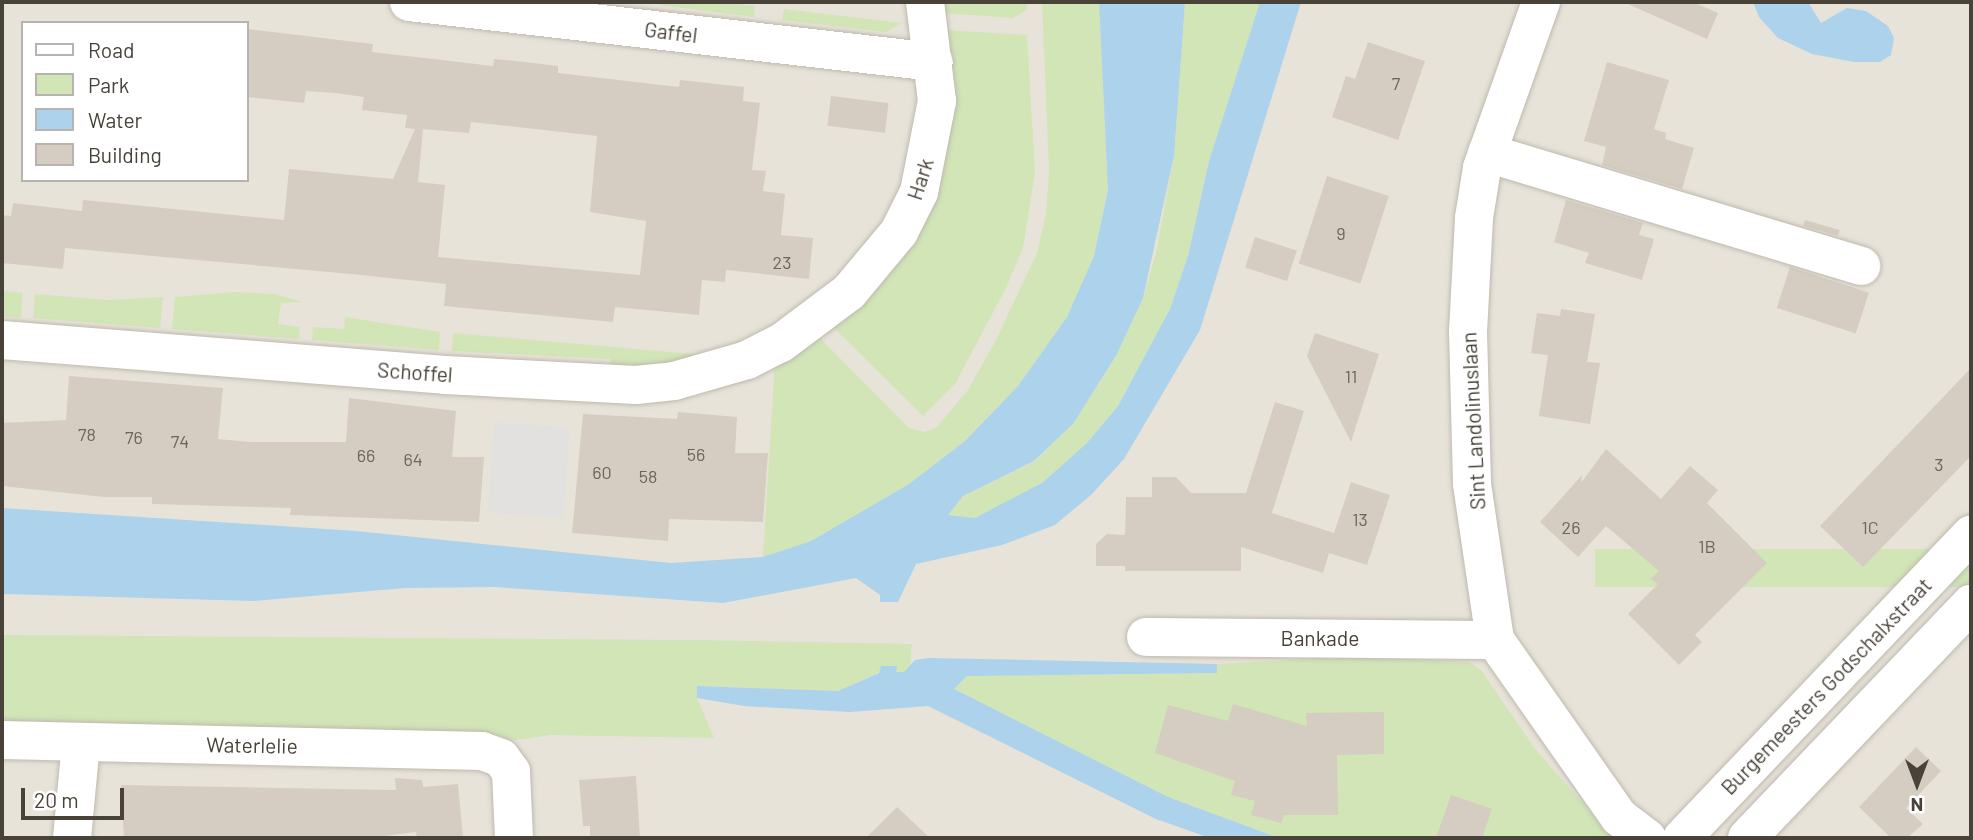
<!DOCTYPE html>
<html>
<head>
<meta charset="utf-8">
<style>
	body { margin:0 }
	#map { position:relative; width:1973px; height:840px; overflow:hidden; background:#f4f1eb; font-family:Barlow,sans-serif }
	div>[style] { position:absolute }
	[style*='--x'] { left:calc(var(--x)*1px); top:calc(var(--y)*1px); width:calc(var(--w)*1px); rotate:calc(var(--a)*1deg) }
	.residential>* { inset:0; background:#e8e3d9 }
	.green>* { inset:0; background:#d1e5b7; transform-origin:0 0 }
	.parking>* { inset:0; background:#e3e1df; transform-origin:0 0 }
	.water>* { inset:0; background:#acd2ec }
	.building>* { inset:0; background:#d5cdc1; transform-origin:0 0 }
	.roads { filter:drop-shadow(0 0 2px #bfb9ae) drop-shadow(0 0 2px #bfb9ae) }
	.minor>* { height:38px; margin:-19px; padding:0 19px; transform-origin:19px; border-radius:19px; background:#fff }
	span { translate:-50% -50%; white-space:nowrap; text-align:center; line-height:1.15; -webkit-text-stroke:6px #fff; paint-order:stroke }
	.number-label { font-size:18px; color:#6b655b }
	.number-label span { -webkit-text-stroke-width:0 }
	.street-label { font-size:21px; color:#484239 }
	.frame { position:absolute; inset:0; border:4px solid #484239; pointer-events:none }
	.legend { position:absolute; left:21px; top:21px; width:228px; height:161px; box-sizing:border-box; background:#fff; border:2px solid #b6b3b0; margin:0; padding:9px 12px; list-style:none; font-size:21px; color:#484239 }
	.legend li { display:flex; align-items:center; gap:14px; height:35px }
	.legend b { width:35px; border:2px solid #b6b3b0 }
	.north { position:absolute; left:1882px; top:749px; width:70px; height:70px; -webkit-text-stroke:5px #fff; paint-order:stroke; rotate:180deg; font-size:19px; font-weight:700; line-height:28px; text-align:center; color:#484239 }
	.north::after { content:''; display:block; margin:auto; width:24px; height:32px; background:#484239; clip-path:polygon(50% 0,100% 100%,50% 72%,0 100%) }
	.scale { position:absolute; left:21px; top:788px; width:103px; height:32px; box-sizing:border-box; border:4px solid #484239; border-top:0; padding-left:9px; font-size:21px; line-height:24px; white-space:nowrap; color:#484239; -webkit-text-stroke:5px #fff; paint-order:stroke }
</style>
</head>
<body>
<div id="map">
	<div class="residential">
		<i style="clip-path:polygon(evenodd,2px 2px,1971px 2px,1971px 838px,2px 838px,2px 2px,23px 23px,247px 23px,247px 180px,23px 180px,23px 23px)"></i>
	</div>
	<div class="green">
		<i style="clip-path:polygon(660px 2px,722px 2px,755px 6px,754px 17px,659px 5px)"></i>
		<i style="clip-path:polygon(941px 2px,1027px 2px,1027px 10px,1013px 18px,943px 13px)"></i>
		<i style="clip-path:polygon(1042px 2px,1099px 2px,1108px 190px,1094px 256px,1067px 317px,1018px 386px,965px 441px,909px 484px,861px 512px,811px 541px,763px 557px,775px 360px,819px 337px,909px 428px,925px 432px,937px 427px,968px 390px,996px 340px,1037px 253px,1046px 214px,1049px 171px)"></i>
		<i style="clip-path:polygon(1185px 2px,1260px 2px,1209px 161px,1188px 256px,1170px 309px,1118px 406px,1087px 443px,1042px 483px,1002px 506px,975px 518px,948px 515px,963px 496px,1035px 461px,1073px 424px,1117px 354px,1143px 298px,1156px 253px,1174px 156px)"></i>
		<i style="clip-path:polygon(784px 9px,902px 23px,886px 32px,782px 20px)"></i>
		<i style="clip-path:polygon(945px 30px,1027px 35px,1035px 172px,1023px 248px,1005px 290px,955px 384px,923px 416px,833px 327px,888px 271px)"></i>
		<i style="left:2px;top:291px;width:21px;height:25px;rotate:5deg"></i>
		<i style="clip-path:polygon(234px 292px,274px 294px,303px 302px,281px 303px,278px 324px,300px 327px,299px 339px,172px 329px,175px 297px)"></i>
		<i style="clip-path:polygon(35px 294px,108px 300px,163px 297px,160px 328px,33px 318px)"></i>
		<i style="clip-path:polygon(345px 317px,440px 332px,439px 350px,312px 340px,313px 327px,344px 329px)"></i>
		<i style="clip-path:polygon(453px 333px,705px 355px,706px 358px,610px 369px,610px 359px,452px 351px)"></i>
		<i style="left:1971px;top:549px;width:38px;height:376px;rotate:90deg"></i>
		<i style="clip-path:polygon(2px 635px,694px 640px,912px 644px,910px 667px,904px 672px,879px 672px,838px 691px,697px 686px,697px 698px,714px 738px,550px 735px,518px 740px,2px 727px)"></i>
		<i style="clip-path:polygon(1342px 657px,1469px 662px,1481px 670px,1536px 750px,1614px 838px,1279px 838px,1168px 797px,954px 689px,967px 676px,1217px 673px,1217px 664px)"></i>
	</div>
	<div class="parking">
		<i style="left:494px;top:422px;width:76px;height:91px;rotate:4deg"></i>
	</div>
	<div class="water">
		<i style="clip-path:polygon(1099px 2px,1185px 2px,1174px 156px,1143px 298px,1117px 354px,1073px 424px,1034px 461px,963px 496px,948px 515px,975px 518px,1042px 483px,1087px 443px,1118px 406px,1170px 309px,1188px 256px,1209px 161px,1260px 2px,1301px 2px,1200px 330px,1124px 459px,1091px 495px,1055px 525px,1002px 545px,916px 564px,898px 602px,880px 602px,880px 595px,856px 578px,723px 603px,495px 587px,405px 588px,254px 601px,2px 594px,2px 508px,356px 531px,671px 563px,763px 557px,811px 541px,909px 484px,965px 441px,1018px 386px,1067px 317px,1094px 256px,1108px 190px)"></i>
		<i style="clip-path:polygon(1753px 2px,1808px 2px,1821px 23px,1847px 8px,1866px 11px,1888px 26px,1894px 38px,1891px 55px,1880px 62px,1854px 62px,1812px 54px,1778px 38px,1759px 17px)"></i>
		<i style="clip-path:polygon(928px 658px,1217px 664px,1217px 673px,967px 676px,954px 689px,1168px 797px,1279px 838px,1210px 838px,1156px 819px,928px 706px,850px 712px,744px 706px,697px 698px,697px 686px,838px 691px,879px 673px,881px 666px,897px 666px,896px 672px,904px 672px,915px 660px)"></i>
	</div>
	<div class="building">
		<i style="clip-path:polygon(1623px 2px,1693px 2px,1718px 13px,1707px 39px)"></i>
		<i style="clip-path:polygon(evenodd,247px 29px,373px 44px,372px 52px,433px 59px,493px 66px,494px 59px,525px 62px,558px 66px,558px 73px,679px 87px,680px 80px,744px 87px,743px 101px,760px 103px,752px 170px,766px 171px,763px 191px,785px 194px,781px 235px,813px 238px,809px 279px,726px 270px,725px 282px,702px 280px,699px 315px,615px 307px,613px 322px,444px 306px,446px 284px,351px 274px,65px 248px,63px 269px,2px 263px,2px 215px,11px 216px,13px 203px,82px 211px,83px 200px,284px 220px,289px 169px,393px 179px,415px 129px,405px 128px,407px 115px,362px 110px,364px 97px,335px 93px,306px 91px,304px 103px,247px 97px,247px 29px,471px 122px,597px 136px,590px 212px,646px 221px,640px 275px,438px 257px,445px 185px,418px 182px,423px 129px,469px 133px,471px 122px)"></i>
		<i style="clip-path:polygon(1368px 42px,1425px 61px,1398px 140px,1332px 117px,1346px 76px,1355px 79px)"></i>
		<i style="clip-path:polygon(1607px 62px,1669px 80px,1654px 129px,1666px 133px,1665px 139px,1694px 148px,1682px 189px,1602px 165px,1606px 147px,1584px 141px)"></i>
		<i style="left:831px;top:96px;width:58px;height:30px;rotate:7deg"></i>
		<i style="left:1327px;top:176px;width:65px;height:92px;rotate:18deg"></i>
		<i style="clip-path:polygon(1566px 200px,1643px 223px,1639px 235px,1654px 239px,1642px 280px,1585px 263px,1589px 253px,1554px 242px)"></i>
		<i style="left:1805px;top:220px;width:36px;height:6px;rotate:16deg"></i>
		<i style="left:1255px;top:237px;width:44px;height:32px;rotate:18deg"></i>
		<i style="left:1790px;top:267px;width:83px;height:43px;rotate:18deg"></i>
		<i style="clip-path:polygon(1561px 309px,1595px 314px,1587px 362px,1600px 363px,1590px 424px,1539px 416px,1548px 355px,1531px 353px,1537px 313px,1560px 316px)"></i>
		<i style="clip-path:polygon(1315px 333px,1379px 354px,1351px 442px,1307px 356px)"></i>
		<i style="clip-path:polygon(1971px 368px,1971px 456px,1863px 567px,1820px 526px)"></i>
		<i style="clip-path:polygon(69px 376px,223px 388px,218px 439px,251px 442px,346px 442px,349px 398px,456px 411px,452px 457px,484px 457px,479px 522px,290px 515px,291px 508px,152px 504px,152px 497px,104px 497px,2px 486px,2px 423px,66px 420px)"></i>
		<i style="clip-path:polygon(1275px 402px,1304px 411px,1272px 513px,1334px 533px,1351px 482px,1390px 495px,1367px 565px,1329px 553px,1323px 573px,1241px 547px,1241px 571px,1125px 571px,1125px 566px,1096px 566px,1096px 544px,1107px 534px,1125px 535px,1126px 497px,1152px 497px,1152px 477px,1176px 477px,1191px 493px,1246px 493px)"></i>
		<i style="clip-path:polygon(678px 412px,737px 417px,735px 453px,768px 453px,763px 522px,669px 519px,668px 541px,572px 533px,583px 414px,677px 419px)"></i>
		<i style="clip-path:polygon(1606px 449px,1661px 499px,1690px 466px,1718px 490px,1707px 503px,1767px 563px,1695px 635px,1702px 642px,1679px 665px,1628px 614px,1658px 584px,1651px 579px,1659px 571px,1606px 526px,1578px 557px,1540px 522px,1582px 475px,1581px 483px)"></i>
		<i style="clip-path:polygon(1233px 704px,1307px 726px,1306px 713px,1384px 712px,1384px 754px,1337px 755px,1338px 815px,1284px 815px,1281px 823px,1251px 815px,1255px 801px,1231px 795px,1235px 781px,1155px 753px,1168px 705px,1228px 721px)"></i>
		<i style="clip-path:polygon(1916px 747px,1941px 771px,1906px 808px,1923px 824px,1907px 838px,1891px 838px,1859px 807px)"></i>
		<i style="clip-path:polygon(636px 776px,640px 838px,590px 838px,590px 826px,583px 826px,579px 780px)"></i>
		<i style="clip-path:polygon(395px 778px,422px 780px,423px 787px,458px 784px,463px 838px,417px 838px,416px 832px,369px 838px,124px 838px,121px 785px,396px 790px)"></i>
		<i style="clip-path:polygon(1451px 795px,1492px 809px,1482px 838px,1436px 838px)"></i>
		<i style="clip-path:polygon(897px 807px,930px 838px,866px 838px)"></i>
	</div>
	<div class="roads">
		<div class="minor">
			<i style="--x:409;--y:2;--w:528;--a:6.52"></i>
			<i style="--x:1541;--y:2;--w:176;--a:109.6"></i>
			<i style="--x:1482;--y:168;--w:51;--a:99.1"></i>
			<i style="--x:1474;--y:218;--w:113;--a:93"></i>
			<i style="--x:1468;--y:331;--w:153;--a:88.5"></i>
			<i style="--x:1472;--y:484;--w:158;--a:81.6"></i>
			<i style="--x:1495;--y:640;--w:216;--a:55"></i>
			<i style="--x:1619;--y:817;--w:35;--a:37"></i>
			<i style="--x:1487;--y:153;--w:391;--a:16.8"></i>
			<i style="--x:2;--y:340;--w:444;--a:4.5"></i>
			<i style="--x:445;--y:375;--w:191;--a:3"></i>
			<i style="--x:636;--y:385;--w:38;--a:-6"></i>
			<i style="--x:674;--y:381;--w:76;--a:-16"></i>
			<i style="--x:747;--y:360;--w:38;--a:-27"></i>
			<i style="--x:781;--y:343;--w:85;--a:-36.9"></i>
			<i style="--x:849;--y:292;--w:78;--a:-50.2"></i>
			<i style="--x:899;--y:232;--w:45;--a:-63.4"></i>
			<i style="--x:919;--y:192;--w:93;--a:-78.8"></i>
			<i style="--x:937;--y:101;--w:100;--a:-96.9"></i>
			<i style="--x:1146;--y:637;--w:349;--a:0.5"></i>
			<i style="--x:2;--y:740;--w:480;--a:1.3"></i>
			<i style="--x:482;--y:751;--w:20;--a:20"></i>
			<i style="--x:501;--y:758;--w:17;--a:54"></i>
			<i style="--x:511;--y:772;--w:66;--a:87.4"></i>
			<i style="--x:72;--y:838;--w:96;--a:-84.6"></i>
			<i style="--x:1682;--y:838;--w:419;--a:-46.4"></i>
			<i style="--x:1747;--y:838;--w:324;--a:-46.3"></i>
		</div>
	</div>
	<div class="number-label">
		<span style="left:1396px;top:83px">7</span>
		<span style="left:1341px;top:233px">9</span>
		<span style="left:782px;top:262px">23</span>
		<span style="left:1351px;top:376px">11</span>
		<span style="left:87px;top:434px">78</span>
		<span style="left:134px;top:437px">76</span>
		<span style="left:180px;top:441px">74</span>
		<span style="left:696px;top:454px">56</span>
		<span style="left:366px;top:455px">66</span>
		<span style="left:413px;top:459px">64</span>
		<span style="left:1939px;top:464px">3</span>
		<span style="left:602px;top:472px">60</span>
		<span style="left:648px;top:476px">58</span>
		<span style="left:1360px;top:519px">13</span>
		<span style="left:1571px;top:527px">26</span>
		<span style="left:1870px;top:527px">1C</span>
		<span style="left:1707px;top:546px">1B</span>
	</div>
	<div class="street-label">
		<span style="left:671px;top:32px;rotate:7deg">Gaffel</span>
		<span style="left:920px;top:179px;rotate:-72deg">Hark</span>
		<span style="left:415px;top:372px;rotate:4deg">Schoffel</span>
		<span style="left:1473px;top:421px;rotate:-93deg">Sint Landolinuslaan</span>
		<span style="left:1320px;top:638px">Bankade</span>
		<span style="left:1826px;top:686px;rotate:-46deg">Burgemeesters Godschalxstraat</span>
		<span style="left:252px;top:745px;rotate:1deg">Waterlelie</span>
	</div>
	<div class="frame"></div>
	<ul class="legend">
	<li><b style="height:9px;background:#fff"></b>Road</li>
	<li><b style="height:19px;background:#d1e5b7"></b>Park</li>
	<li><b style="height:19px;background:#acd2ec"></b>Water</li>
	<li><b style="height:19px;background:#d5cdc1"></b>Building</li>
	</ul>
	<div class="north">N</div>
	<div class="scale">20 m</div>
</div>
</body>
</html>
